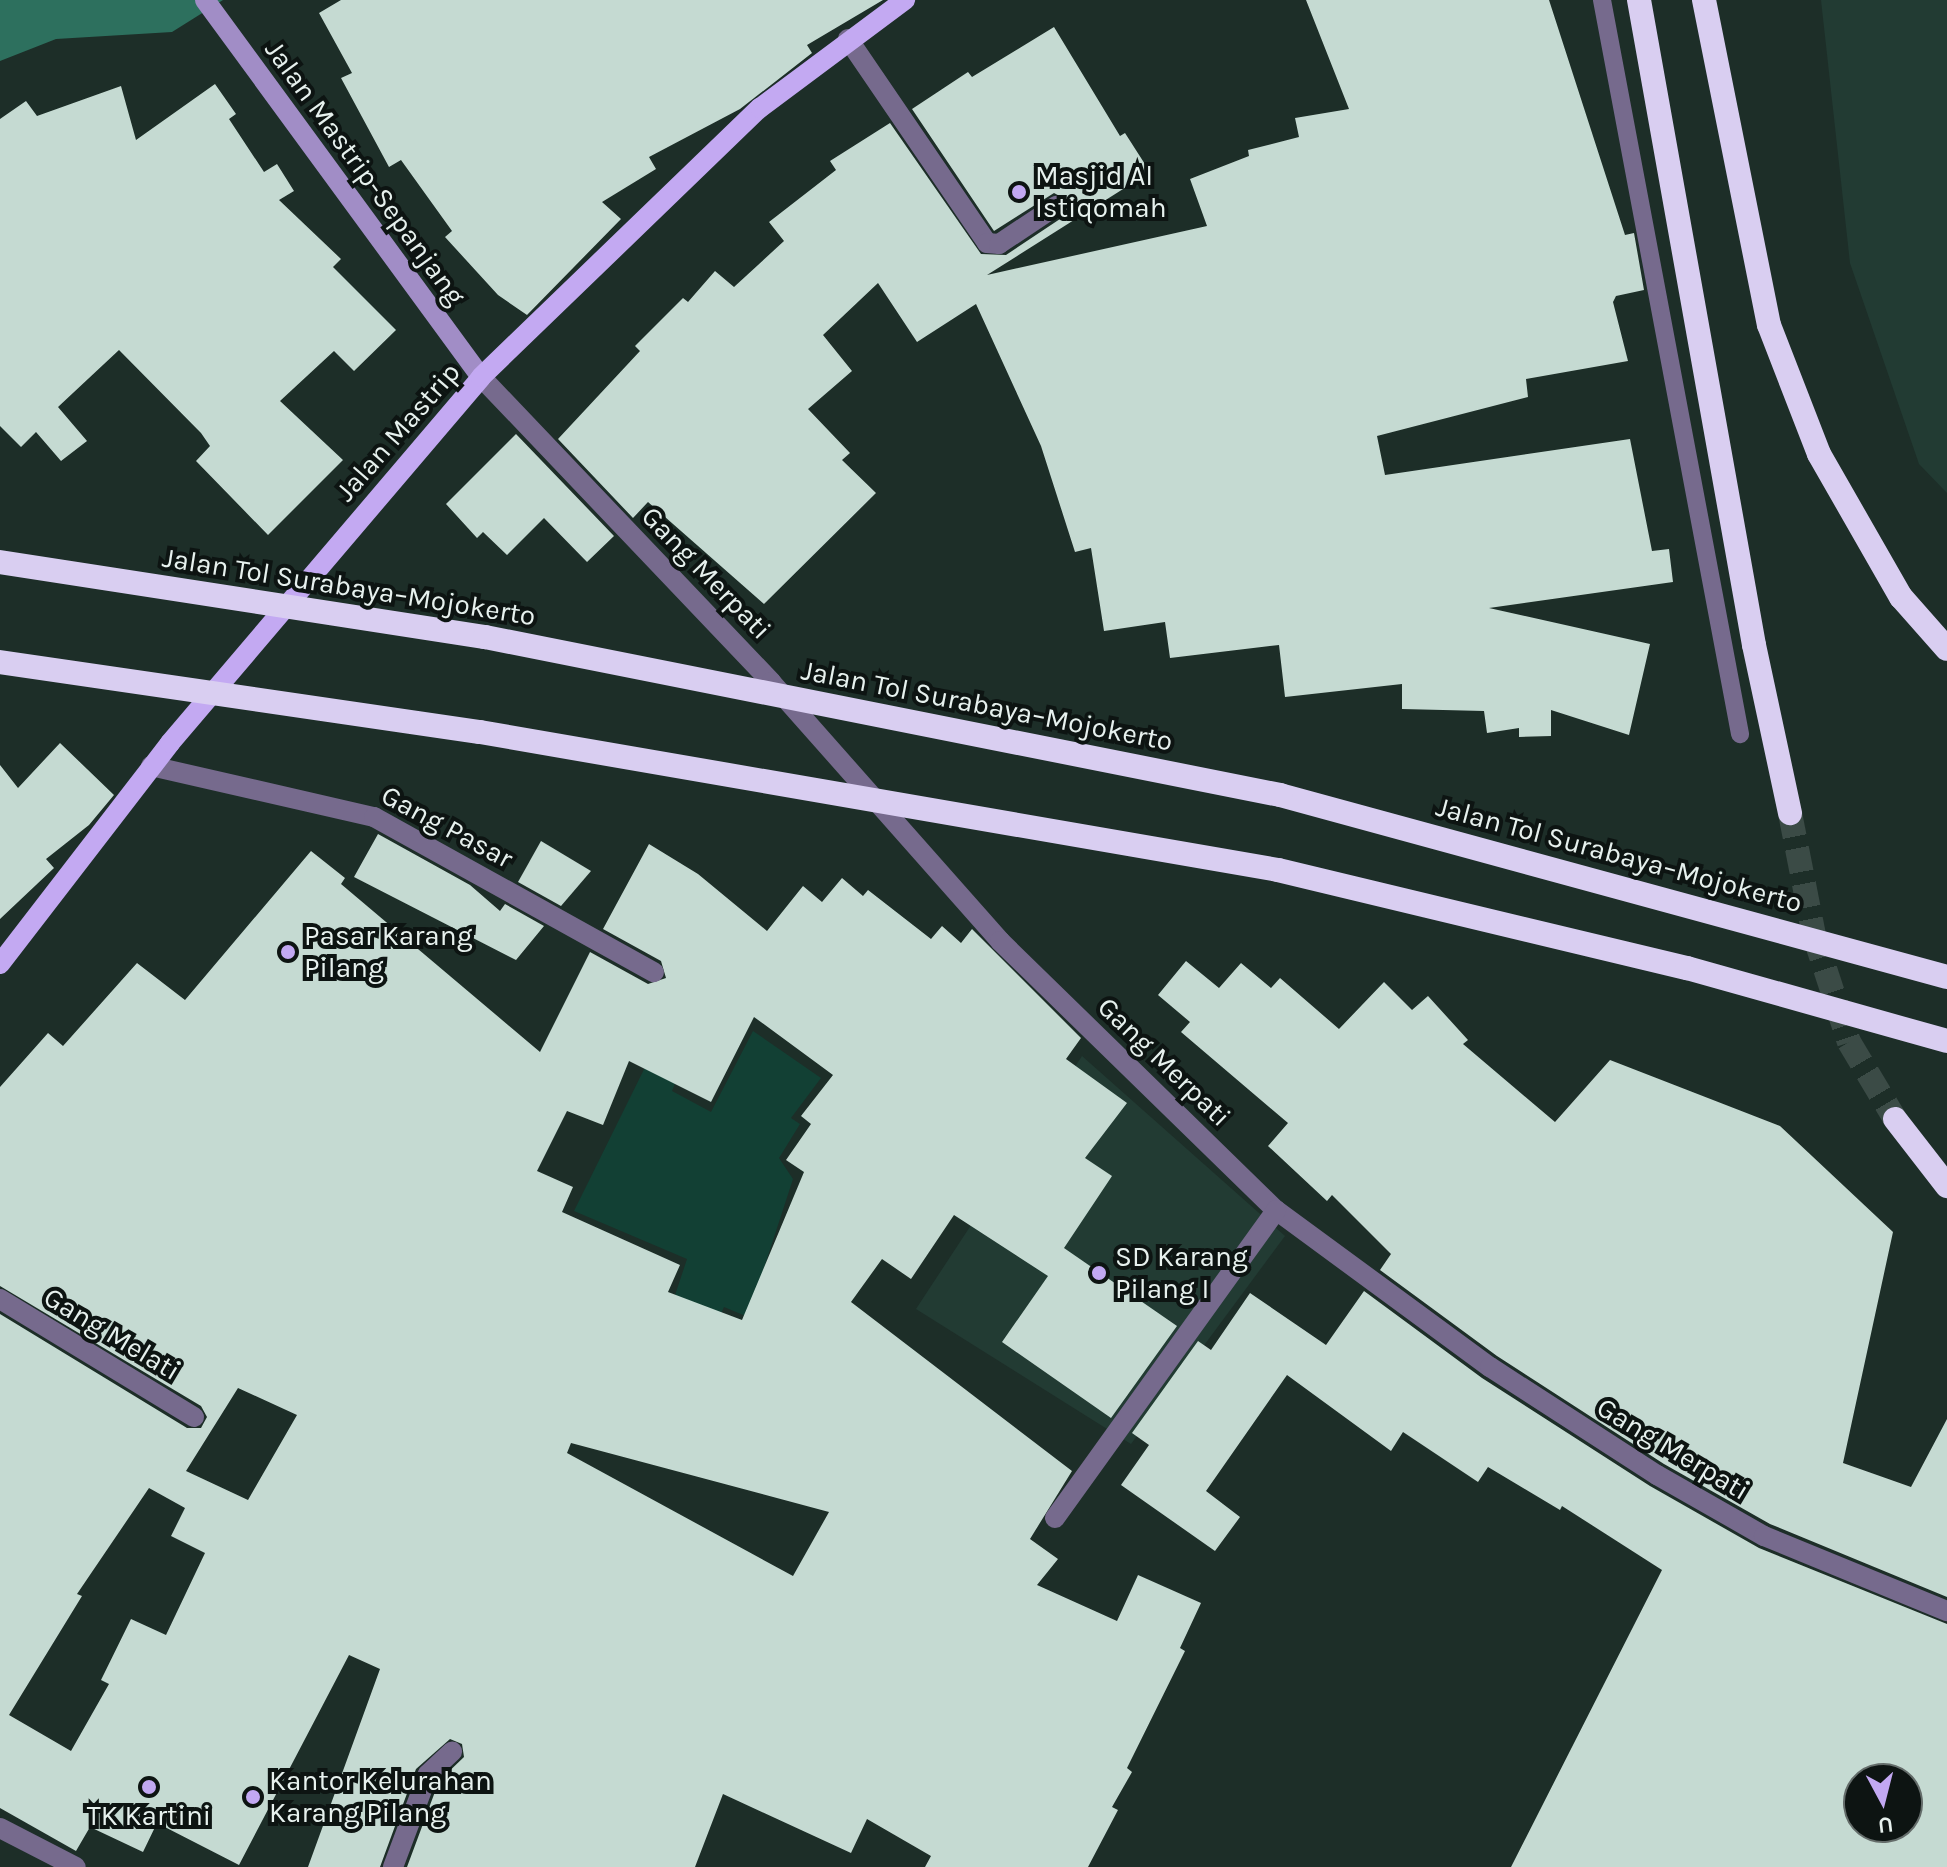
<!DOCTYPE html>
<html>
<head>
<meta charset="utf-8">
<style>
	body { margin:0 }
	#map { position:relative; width:1947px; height:1867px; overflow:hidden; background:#1d2e28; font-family:Karla,sans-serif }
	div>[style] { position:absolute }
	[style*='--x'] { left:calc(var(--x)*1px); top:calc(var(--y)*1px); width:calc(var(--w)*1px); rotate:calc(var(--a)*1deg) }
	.built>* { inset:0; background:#223b33 }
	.green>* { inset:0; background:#124034 }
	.water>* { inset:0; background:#2d705e }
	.building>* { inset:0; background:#c5dad2 }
	.motorway-tunnel>* { height:24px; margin-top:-12px; transform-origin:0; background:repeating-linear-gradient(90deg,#3b4b46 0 24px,transparent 0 36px) }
	.service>* { height:18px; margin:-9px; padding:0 9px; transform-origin:9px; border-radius:9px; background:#766a8d }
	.minor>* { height:20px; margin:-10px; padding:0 10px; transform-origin:10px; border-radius:10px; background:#766a8d }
	.tertiary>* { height:20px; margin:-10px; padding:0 10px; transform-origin:10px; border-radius:10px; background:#766a8d }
	.secondary>* { height:20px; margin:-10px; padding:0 10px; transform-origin:10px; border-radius:10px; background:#a18dc6 }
	.primary>* { height:20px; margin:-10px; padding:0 10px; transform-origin:10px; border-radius:10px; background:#c3a9f2 }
	.motorway>* { height:24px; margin:-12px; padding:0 12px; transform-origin:12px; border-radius:12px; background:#d9cef1 }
	.motorway-bridge>* { height:24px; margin:-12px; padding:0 12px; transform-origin:12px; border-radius:12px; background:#d9cef1 }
	.dots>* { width:22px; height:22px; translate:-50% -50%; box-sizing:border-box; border:4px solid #0d1412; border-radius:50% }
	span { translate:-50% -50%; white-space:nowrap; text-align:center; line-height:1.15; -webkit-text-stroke:8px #0d1412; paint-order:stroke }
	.street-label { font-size:28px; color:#e7f1ee }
	.poi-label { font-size:28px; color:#e7f1ee }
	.left { translate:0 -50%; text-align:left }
	.north { position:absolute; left:1843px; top:1763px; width:80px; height:80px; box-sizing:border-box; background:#0d1412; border:2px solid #646c6a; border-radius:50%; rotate:173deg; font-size:22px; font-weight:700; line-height:32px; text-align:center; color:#e7f1ee }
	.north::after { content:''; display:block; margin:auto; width:28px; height:36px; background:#c2a8f2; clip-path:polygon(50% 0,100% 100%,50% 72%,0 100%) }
</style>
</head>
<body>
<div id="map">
	<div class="built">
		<i style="clip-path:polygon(1821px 0,1947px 0,1947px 493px,1919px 464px,1850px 263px)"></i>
		<i style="clip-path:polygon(1082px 1056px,1285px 1236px,1131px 1444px,916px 1309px)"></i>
	</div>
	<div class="green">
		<i style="clip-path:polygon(753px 1031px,821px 1078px,791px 1118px,800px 1124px,779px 1158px,793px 1179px,748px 1317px,724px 1307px,711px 1336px,630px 1431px,687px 1259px,574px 1211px,659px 1039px,688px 1052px,672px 1091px,711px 1112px)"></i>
	</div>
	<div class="water">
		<i style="clip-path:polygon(0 0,223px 0,172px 32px,56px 39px,0 61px)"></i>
	</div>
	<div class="building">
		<i style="clip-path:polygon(341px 0,883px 0,807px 45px,812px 53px,740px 109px,649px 157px,656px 169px,602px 202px,621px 219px,527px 315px,498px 295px,445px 237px,452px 231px,401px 160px,389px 167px,341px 78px,352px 73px,319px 13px)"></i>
		<i style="clip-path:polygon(1306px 0,1549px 0,1625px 235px,1634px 233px,1644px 290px,1616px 296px,1613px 302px,1628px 361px,1526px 379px,1528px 397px,1377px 436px,1385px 475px,1630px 439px,1652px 551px,1669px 549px,1673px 582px,1489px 608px,1650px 644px,1629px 735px,1551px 710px,1551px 736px,1519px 737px,1519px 728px,1487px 733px,1484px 711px,1402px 709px,1402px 684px,1285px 697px,1279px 645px,1170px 658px,1165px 622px,1104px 631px,1091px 548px,1075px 552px,1041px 446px,976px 304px,917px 342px,878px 283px,823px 335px,852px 371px,808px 409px,850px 453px,842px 460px,876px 493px,764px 604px,648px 502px,633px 518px,558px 439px,640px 351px,635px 346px,683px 298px,688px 302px,715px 271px,734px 287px,784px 241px,769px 222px,836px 170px,830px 161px,890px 123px,981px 254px,1006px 255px,1063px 217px,1067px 200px,1054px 193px,994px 231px,912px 109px,968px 72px,972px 77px,1054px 27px,1120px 136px,1125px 133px,1150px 172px,987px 275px,1207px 226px,1190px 179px,1249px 156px,1248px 150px,1299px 137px,1295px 118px,1349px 109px)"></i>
		<i style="clip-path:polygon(215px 84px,236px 114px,229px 119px,264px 172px,277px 164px,294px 191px,279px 200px,341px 259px,333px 267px,396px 330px,354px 371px,334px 351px,280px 401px,343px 460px,268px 535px,196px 461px,210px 446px,201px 433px,119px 350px,58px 407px,87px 441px,61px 461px,36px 432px,21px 447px,0 426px,0 119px,26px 101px,37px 116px,121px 86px,136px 140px)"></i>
		<i style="clip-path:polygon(516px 434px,614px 536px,587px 562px,544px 518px,507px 555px,483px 532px,477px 538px,446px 504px)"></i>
		<i style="clip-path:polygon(60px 743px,114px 795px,89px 825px,46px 859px,54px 868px,0 919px,0 765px,18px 788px)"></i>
		<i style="clip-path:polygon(378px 834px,470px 885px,500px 911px,505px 904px,544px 926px,516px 960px,354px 877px)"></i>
		<i style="clip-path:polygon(541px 841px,591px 871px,561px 906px,518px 882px)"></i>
		<i style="clip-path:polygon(evenodd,649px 844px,698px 874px,767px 931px,803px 886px,822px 902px,842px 878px,863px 896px,868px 890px,931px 939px,942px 926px,961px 943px,972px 929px,1081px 1038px,1066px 1059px,1127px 1103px,1085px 1158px,1112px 1176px,1064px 1248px,1177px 1326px,1111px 1418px,1002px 1342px,1048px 1276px,954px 1215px,911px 1279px,882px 1259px,851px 1302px,1072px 1471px,1030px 1539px,1058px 1559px,1037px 1585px,1117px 1621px,1138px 1575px,1201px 1603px,1180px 1648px,1185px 1651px,1127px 1768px,1132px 1772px,1112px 1807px,1118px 1810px,1088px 1867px,925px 1867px,931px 1856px,867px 1819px,851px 1853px,723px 1794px,695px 1867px,407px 1867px,439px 1781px,464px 1757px,462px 1744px,450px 1739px,416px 1769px,380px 1867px,308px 1867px,380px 1669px,349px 1655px,239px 1865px,157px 1823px,143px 1852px,90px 1827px,76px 1851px,0 1808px,0 1314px,187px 1428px,201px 1428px,207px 1417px,201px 1406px,0 1286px,0 1087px,48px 1033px,63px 1046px,137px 963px,185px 1000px,311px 851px,345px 878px,341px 884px,540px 1052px,590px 952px,648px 984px,666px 978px,661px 961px,603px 929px,649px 844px,754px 1017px,833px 1075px,801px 1116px,811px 1124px,786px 1160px,804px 1172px,742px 1320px,668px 1292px,680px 1265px,562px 1212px,573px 1187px,537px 1171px,567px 1111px,603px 1125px,629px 1061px,711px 1102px,754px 1017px,649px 844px,238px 1388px,297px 1415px,248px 1500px,186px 1471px,238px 1388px,649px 844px,571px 1443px,829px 1512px,793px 1576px,567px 1453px,571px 1443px,649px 844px,149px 1488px,185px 1508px,171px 1536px,205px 1553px,166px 1635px,131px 1619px,101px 1680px,109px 1684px,71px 1751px,9px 1715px,82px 1596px,77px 1594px,149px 1488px)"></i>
		<i style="clip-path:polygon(1186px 961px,1219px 988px,1241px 963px,1271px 988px,1280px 978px,1339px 1029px,1384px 982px,1412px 1010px,1428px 996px,1468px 1040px,1463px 1044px,1555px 1122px,1610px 1060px,1780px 1126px,1893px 1232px,1843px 1463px,1911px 1487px,1947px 1419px,1947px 1597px,1770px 1524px,1664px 1464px,1497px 1356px,1380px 1270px,1391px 1254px,1332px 1195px,1327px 1201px,1268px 1146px,1288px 1123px,1181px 1032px,1190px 1022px,1158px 995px)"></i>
		<i style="clip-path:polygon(evenodd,1364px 1291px,1482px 1378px,1650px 1486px,1759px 1548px,1947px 1624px,1947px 1867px,1511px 1867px,1662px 1570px,1562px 1506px,1560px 1510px,1488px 1467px,1478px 1482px,1403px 1432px,1391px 1451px,1287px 1375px,1206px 1491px,1240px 1517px,1215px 1551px,1121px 1485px,1149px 1445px,1132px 1433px,1198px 1341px,1211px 1350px,1250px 1293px,1326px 1345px,1364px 1291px,1859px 1779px,1907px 1779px,1907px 1827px,1859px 1827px,1859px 1779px)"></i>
	</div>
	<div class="motorway-tunnel">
		<i style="--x:1790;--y:813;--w:124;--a:78.9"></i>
		<i style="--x:1814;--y:935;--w:113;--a:71.9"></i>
		<i style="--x:1849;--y:1042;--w:90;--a:59.1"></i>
	</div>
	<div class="service">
		<i style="--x:1602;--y:0;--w:747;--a:79.35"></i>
	</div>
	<div class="minor">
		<i style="--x:848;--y:39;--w:247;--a:55.7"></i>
		<i style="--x:987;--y:243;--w:12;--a:5"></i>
		<i style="--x:999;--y:244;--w:69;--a:-33.7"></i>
		<i style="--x:481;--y:377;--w:421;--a:46.4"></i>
		<i style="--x:771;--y:682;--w:346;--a:48.5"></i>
		<i style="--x:1000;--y:941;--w:385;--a:44.3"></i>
		<i style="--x:1276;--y:1210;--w:265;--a:36.3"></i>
		<i style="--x:1490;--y:1367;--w:199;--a:32.9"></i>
		<i style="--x:1657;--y:1475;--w:123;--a:29.7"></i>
		<i style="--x:1764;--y:1536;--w:198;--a:22.3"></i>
		<i style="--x:151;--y:766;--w:229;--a:12.9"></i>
		<i style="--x:374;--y:817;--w:320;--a:29"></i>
		<i style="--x:0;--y:1299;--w:227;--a:31.3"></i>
		<i style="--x:1055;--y:1518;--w:379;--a:-54.3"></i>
		<i style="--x:393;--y:1867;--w:99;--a:-69.4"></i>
		<i style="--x:428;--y:1774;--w:33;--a:-43"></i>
	</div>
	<div class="tertiary">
		<i style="--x:0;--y:1828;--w:85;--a:27.2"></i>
	</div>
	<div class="secondary">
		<i style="--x:205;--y:0;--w:467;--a:53.8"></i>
	</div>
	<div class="primary">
		<i style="--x:0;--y:964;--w:279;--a:-52.4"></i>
		<i style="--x:170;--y:743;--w:480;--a:-49.6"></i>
		<i style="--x:481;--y:377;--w:388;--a:-44"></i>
		<i style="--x:760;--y:108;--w:181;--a:-36.7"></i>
	</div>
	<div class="motorway">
		<i style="--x:1639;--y:0;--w:655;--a:79.89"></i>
		<i style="--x:1754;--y:645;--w:172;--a:77.9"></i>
		<i style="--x:1704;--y:0;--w:331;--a:78.7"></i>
		<i style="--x:1769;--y:325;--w:138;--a:68.8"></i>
		<i style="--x:1819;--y:454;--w:165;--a:60.2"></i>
		<i style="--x:1901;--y:597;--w:69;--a:48.5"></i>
		<i style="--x:1280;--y:795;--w:691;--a:15.26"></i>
		<i style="--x:1278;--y:870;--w:421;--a:13.5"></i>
		<i style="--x:1687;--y:968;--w:270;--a:15.7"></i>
		<i style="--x:1895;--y:1119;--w:85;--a:52.2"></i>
	</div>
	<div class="motorway-bridge">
		<i style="--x:0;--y:562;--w:491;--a:8.8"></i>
		<i style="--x:485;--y:637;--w:811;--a:11.24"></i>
		<i style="--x:0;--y:662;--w:485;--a:8.3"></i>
		<i style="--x:480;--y:732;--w:810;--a:9.81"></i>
	</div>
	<div class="dots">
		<i style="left:1019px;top:192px;background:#c2a8f2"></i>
		<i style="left:288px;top:952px;background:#c2a8f2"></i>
		<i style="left:1099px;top:1273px;background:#c2a8f2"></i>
		<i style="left:149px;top:1787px;background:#c2a8f2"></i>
		<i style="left:253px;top:1797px;background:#c2a8f2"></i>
	</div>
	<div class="street-label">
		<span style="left:365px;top:173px;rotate:54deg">Jalan Mastrip-Sepanjang</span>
		<span style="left:398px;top:432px;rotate:-49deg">Jalan Mastrip</span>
		<span style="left:706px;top:573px;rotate:46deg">Gang Merpati</span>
		<span style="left:349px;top:587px;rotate:9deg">Jalan Tol Surabaya–Mojokerto</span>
		<span style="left:987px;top:706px;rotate:11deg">Jalan Tol Surabaya–Mojokerto</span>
		<span style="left:447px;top:827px;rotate:28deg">Gang Pasar</span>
		<span style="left:1619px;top:855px;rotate:15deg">Jalan Tol Surabaya–Mojokerto</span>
		<span style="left:1164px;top:1062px;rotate:44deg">Gang Merpati</span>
		<span style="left:112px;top:1334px;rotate:31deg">Gang Melati</span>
		<span style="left:1673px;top:1449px;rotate:31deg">Gang Merpati</span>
	</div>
	<div class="poi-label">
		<span class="left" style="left:1035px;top:192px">Masjid Al<br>Istiqomah</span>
		<span class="left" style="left:304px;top:952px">Pasar Karang<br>Pilang</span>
		<span class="left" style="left:1115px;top:1273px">SD Karang<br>Pilang I</span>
		<span class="left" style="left:269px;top:1797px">Kantor Kelurahan<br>Karang Pilang</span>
		<span style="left:149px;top:1816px">TK Kartini</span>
	</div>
	<div class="north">U</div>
</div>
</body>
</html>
